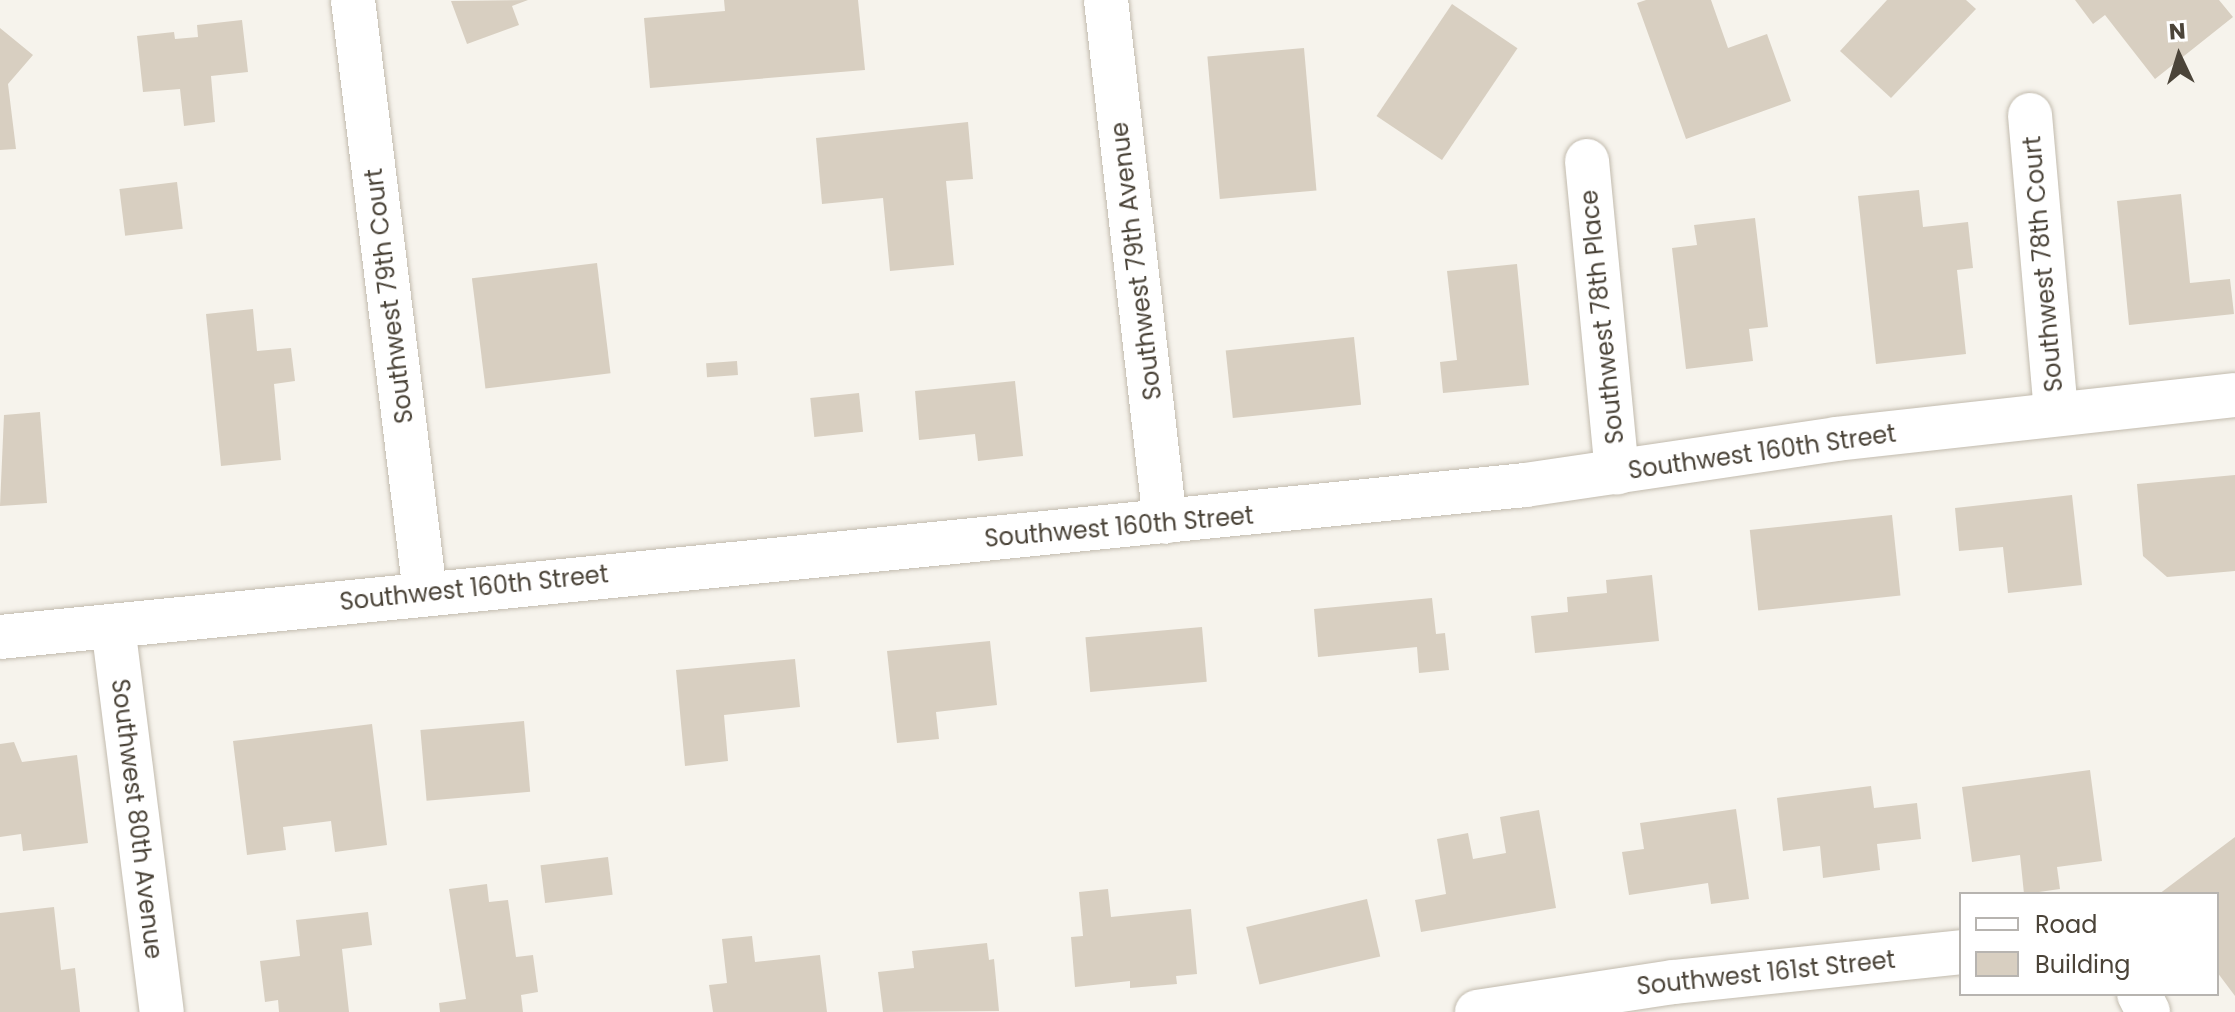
<!DOCTYPE html>
<html>
<head>
<meta charset="utf-8">
<style>
	body { margin:0 }
	#map { position:relative; width:2235px; height:1012px; overflow:hidden; background:#f6f3ec; font-family:Poppins,sans-serif }
	div>[style] { position:absolute }
	[style*='--x'] { left:calc(var(--x)*1px); top:calc(var(--y)*1px); width:calc(var(--w)*1px); rotate:calc(var(--a)*1deg) }
	.building>* { inset:0; background:#d8cfc1; transform-origin:0 0 }
	.roads { filter:drop-shadow(0 0 2px #c2bbae) drop-shadow(0 0 2px #c2bbae) }
	.minor>* { height:44px; margin:-22px; padding:0 22px; transform-origin:22px; border-radius:22px; background:#fff }
	span { translate:-50% -50%; white-space:nowrap; text-align:center; line-height:1.15; -webkit-text-stroke:6px #fff; paint-order:stroke }
	.street-label { font-size:24px; color:#4b4439 }
	.legend { position:absolute; left:1959px; top:892px; width:260px; height:104px; box-sizing:border-box; background:#fff; border:2px solid #b7b4b0; margin:0; padding:10px 14px; list-style:none; font-size:24px; color:#4b4439 }
	.legend li { display:flex; align-items:center; gap:16px; height:40px }
	.legend b { width:40px; border:2px solid #b7b4b0 }
	.north { position:absolute; left:2139px; top:16px; width:80px; height:80px; -webkit-text-stroke:6px #fff; paint-order:stroke; rotate:356deg; font-size:22px; font-weight:700; line-height:32px; text-align:center; color:#4b4439 }
	.north::after { content:''; display:block; margin:auto; width:28px; height:36px; background:#4b4439; clip-path:polygon(50% 0,100% 100%,50% 72%,0 100%) }
</style>
</head>
<body>
<div id="map">
	<div class="building">
		<i style="clip-path:polygon(528px 0,512px 6px,519px 25px,467px 44px,451px 1px)"></i>
		<i style="clip-path:polygon(724px 0,858px 0,865px 70px,650px 88px,644px 18px,725px 11px)"></i>
		<i style="clip-path:polygon(1646px 0,1711px 0,1728px 48px,1767px 34px,1791px 101px,1686px 139px,1637px 3px)"></i>
		<i style="clip-path:polygon(1887px 0,1966px 0,1976px 9px,1891px 98px,1840px 51px)"></i>
		<i style="clip-path:polygon(2075px 0,2219px 0,2233px 17px,2155px 79px,2105px 15px,2093px 24px)"></i>
		<i style="left:1452px;top:4px;width:79px;height:135px;rotate:34deg"></i>
		<i style="clip-path:polygon(242px 20px,248px 72px,211px 76px,215px 122px,184px 126px,180px 89px,143px 92px,137px 36px,174px 32px,175px 39px,198px 37px,197px 25px)"></i>
		<i style="clip-path:polygon(0 28px,33px 55px,8px 84px,16px 149px,0 150px)"></i>
		<i style="left:1304px;top:48px;width:143px;height:97px;rotate:85deg"></i>
		<i style="clip-path:polygon(968px 122px,973px 179px,946px 181px,954px 265px,890px 271px,883px 198px,822px 204px,816px 138px)"></i>
		<i style="left:177px;top:182px;width:47px;height:58px;rotate:83deg"></i>
		<i style="clip-path:polygon(1919px 190px,1923px 227px,1968px 222px,1973px 268px,1957px 270px,1966px 354px,1876px 364px,1858px 196px)"></i>
		<i style="clip-path:polygon(2181px 194px,2190px 283px,2230px 279px,2234px 314px,2129px 325px,2117px 201px)"></i>
		<i style="clip-path:polygon(1755px 218px,1768px 327px,1749px 329px,1753px 361px,1686px 369px,1672px 248px,1697px 245px,1694px 225px)"></i>
		<i style="left:597px;top:263px;width:111px;height:126px;rotate:83deg"></i>
		<i style="clip-path:polygon(1517px 264px,1529px 385px,1443px 393px,1440px 362px,1457px 360px,1447px 271px)"></i>
		<i style="clip-path:polygon(253px 309px,257px 351px,291px 348px,295px 381px,274px 384px,281px 460px,221px 466px,206px 314px)"></i>
		<i style="left:1354px;top:337px;width:68px;height:129px;rotate:84deg"></i>
		<i style="left:737px;top:361px;width:14px;height:31px;rotate:86deg"></i>
		<i style="clip-path:polygon(1015px 381px,1023px 456px,978px 461px,975px 434px,919px 440px,915px 391px)"></i>
		<i style="left:859px;top:393px;width:39px;height:49px;rotate:84deg"></i>
		<i style="clip-path:polygon(40px 412px,47px 503px,0 506px,4px 415px)"></i>
		<i style="clip-path:polygon(2235px 475px,2235px 571px,2167px 577px,2143px 556px,2137px 484px)"></i>
		<i style="clip-path:polygon(2072px 495px,2082px 585px,2008px 593px,2003px 547px,1959px 551px,1955px 508px)"></i>
		<i style="left:1892px;top:515px;width:81px;height:143px;rotate:84deg"></i>
		<i style="clip-path:polygon(1652px 575px,1659px 641px,1535px 653px,1531px 616px,1568px 612px,1567px 597px,1607px 593px,1606px 580px)"></i>
		<i style="clip-path:polygon(1432px 598px,1436px 634px,1445px 633px,1449px 670px,1419px 673px,1417px 647px,1318px 657px,1314px 609px)"></i>
		<i style="left:1202px;top:627px;width:55px;height:117px;rotate:85deg"></i>
		<i style="clip-path:polygon(990px 641px,997px 705px,936px 712px,939px 739px,897px 743px,887px 651px)"></i>
		<i style="clip-path:polygon(795px 659px,800px 707px,724px 715px,728px 761px,685px 766px,676px 670px)"></i>
		<i style="left:524px;top:721px;width:71px;height:104px;rotate:85deg"></i>
		<i style="clip-path:polygon(372px 724px,387px 845px,335px 852px,331px 821px,283px 827px,286px 850px,247px 855px,233px 741px)"></i>
		<i style="clip-path:polygon(14px 742px,22px 762px,77px 755px,88px 843px,23px 851px,21px 834px,0 837px,0 744px)"></i>
		<i style="clip-path:polygon(2090px 770px,2102px 861px,2057px 867px,2060px 889px,2024px 894px,2020px 855px,1972px 862px,1962px 787px)"></i>
		<i style="clip-path:polygon(1871px 786px,1874px 808px,1917px 803px,1921px 839px,1877px 844px,1880px 870px,1823px 878px,1820px 846px,1783px 851px,1777px 798px)"></i>
		<i style="clip-path:polygon(1736px 809px,1749px 899px,1711px 904px,1708px 883px,1629px 895px,1622px 852px,1644px 849px,1640px 823px)"></i>
		<i style="clip-path:polygon(1539px 810px,1556px 908px,1421px 932px,1415px 900px,1446px 894px,1437px 839px,1468px 833px,1473px 859px,1506px 853px,1500px 817px)"></i>
		<i style="clip-path:polygon(2235px 837px,2235px 996px,2217px 972px,2217px 894px,2159px 894px)"></i>
		<i style="left:608px;top:857px;width:38px;height:68px;rotate:83deg"></i>
		<i style="clip-path:polygon(487px 884px,489px 902px,508px 900px,516px 957px,533px 955px,538px 992px,521px 995px,523px 1012px,440px 1012px,439px 1003px,466px 999px,449px 889px)"></i>
		<i style="clip-path:polygon(1108px 889px,1111px 917px,1191px 909px,1197px 974px,1176px 976px,1177px 984px,1130px 988px,1130px 981px,1075px 987px,1071px 937px,1083px 936px,1079px 892px)"></i>
		<i style="left:1367px;top:899px;width:59px;height:124px;rotate:77deg"></i>
		<i style="clip-path:polygon(54px 907px,61px 970px,75px 968px,80px 1012px,0 1012px,0 913px)"></i>
		<i style="clip-path:polygon(368px 912px,372px 945px,342px 949px,349px 1012px,279px 1012px,278px 1000px,265px 1002px,260px 961px,300px 956px,296px 920px)"></i>
		<i style="clip-path:polygon(752px 936px,755px 962px,820px 955px,827px 1012px,713px 1012px,709px 985px,727px 983px,722px 939px)"></i>
		<i style="clip-path:polygon(987px 943px,989px 960px,994px 959px,999px 1011px,883px 1012px,878px 972px,914px 968px,912px 951px)"></i>
	</div>
	<div class="roads">
		<div class="minor">
			<i style="--x:353;--y:0;--w:597;--a:83.08"></i>
			<i style="--x:1106;--y:0;--w:525;--a:83.55"></i>
			<i style="--x:2030;--y:115;--w:298;--a:85"></i>
			<i style="--x:1587;--y:161;--w:313;--a:84.5"></i>
			<i style="--x:113;--y:626;--w:389;--a:82.8"></i>
			<i style="--x:0;--y:637;--w:1533;--a:-5.69"></i>
			<i style="--x:1525;--y:485;--w:314;--a:-8.4"></i>
			<i style="--x:1836;--y:439;--w:401;--a:-6.3"></i>
			<i style="--x:2139;--y:994;--w:20;--a:63"></i>
			<i style="--x:1477;--y:1012;--w:198;--a:-8.7"></i>
			<i style="--x:1673;--y:982;--w:290;--a:-5.9"></i>
		</div>
	</div>
	<div class="street-label">
		<span style="left:1136px;top:261px;rotate:-97deg">Southwest 79th Avenue</span>
		<span style="left:2043px;top:264px;rotate:-95deg">Southwest 78th Court</span>
		<span style="left:389px;top:296px;rotate:-97deg">Southwest 79th Court</span>
		<span style="left:1602px;top:317px;rotate:-96deg">Southwest 78th Place</span>
		<span style="left:1762px;top:452px;rotate:-8deg">Southwest 160th Street</span>
		<span style="left:1119px;top:527px;rotate:-5deg">Southwest 160th Street</span>
		<span style="left:474px;top:588px;rotate:-6deg">Southwest 160th Street</span>
		<span style="left:137px;top:819px;rotate:83deg">Southwest 80th Avenue</span>
		<span style="left:1766px;top:973px;rotate:-6deg">Southwest 161st Street</span>
	</div>
	<ul class="legend">
	<li><b style="height:10px;background:#fff"></b>Road</li>
	<li><b style="height:22px;background:#d8cfc1"></b>Building</li>
	</ul>
	<div class="north">N</div>
</div>
</body>
</html>
